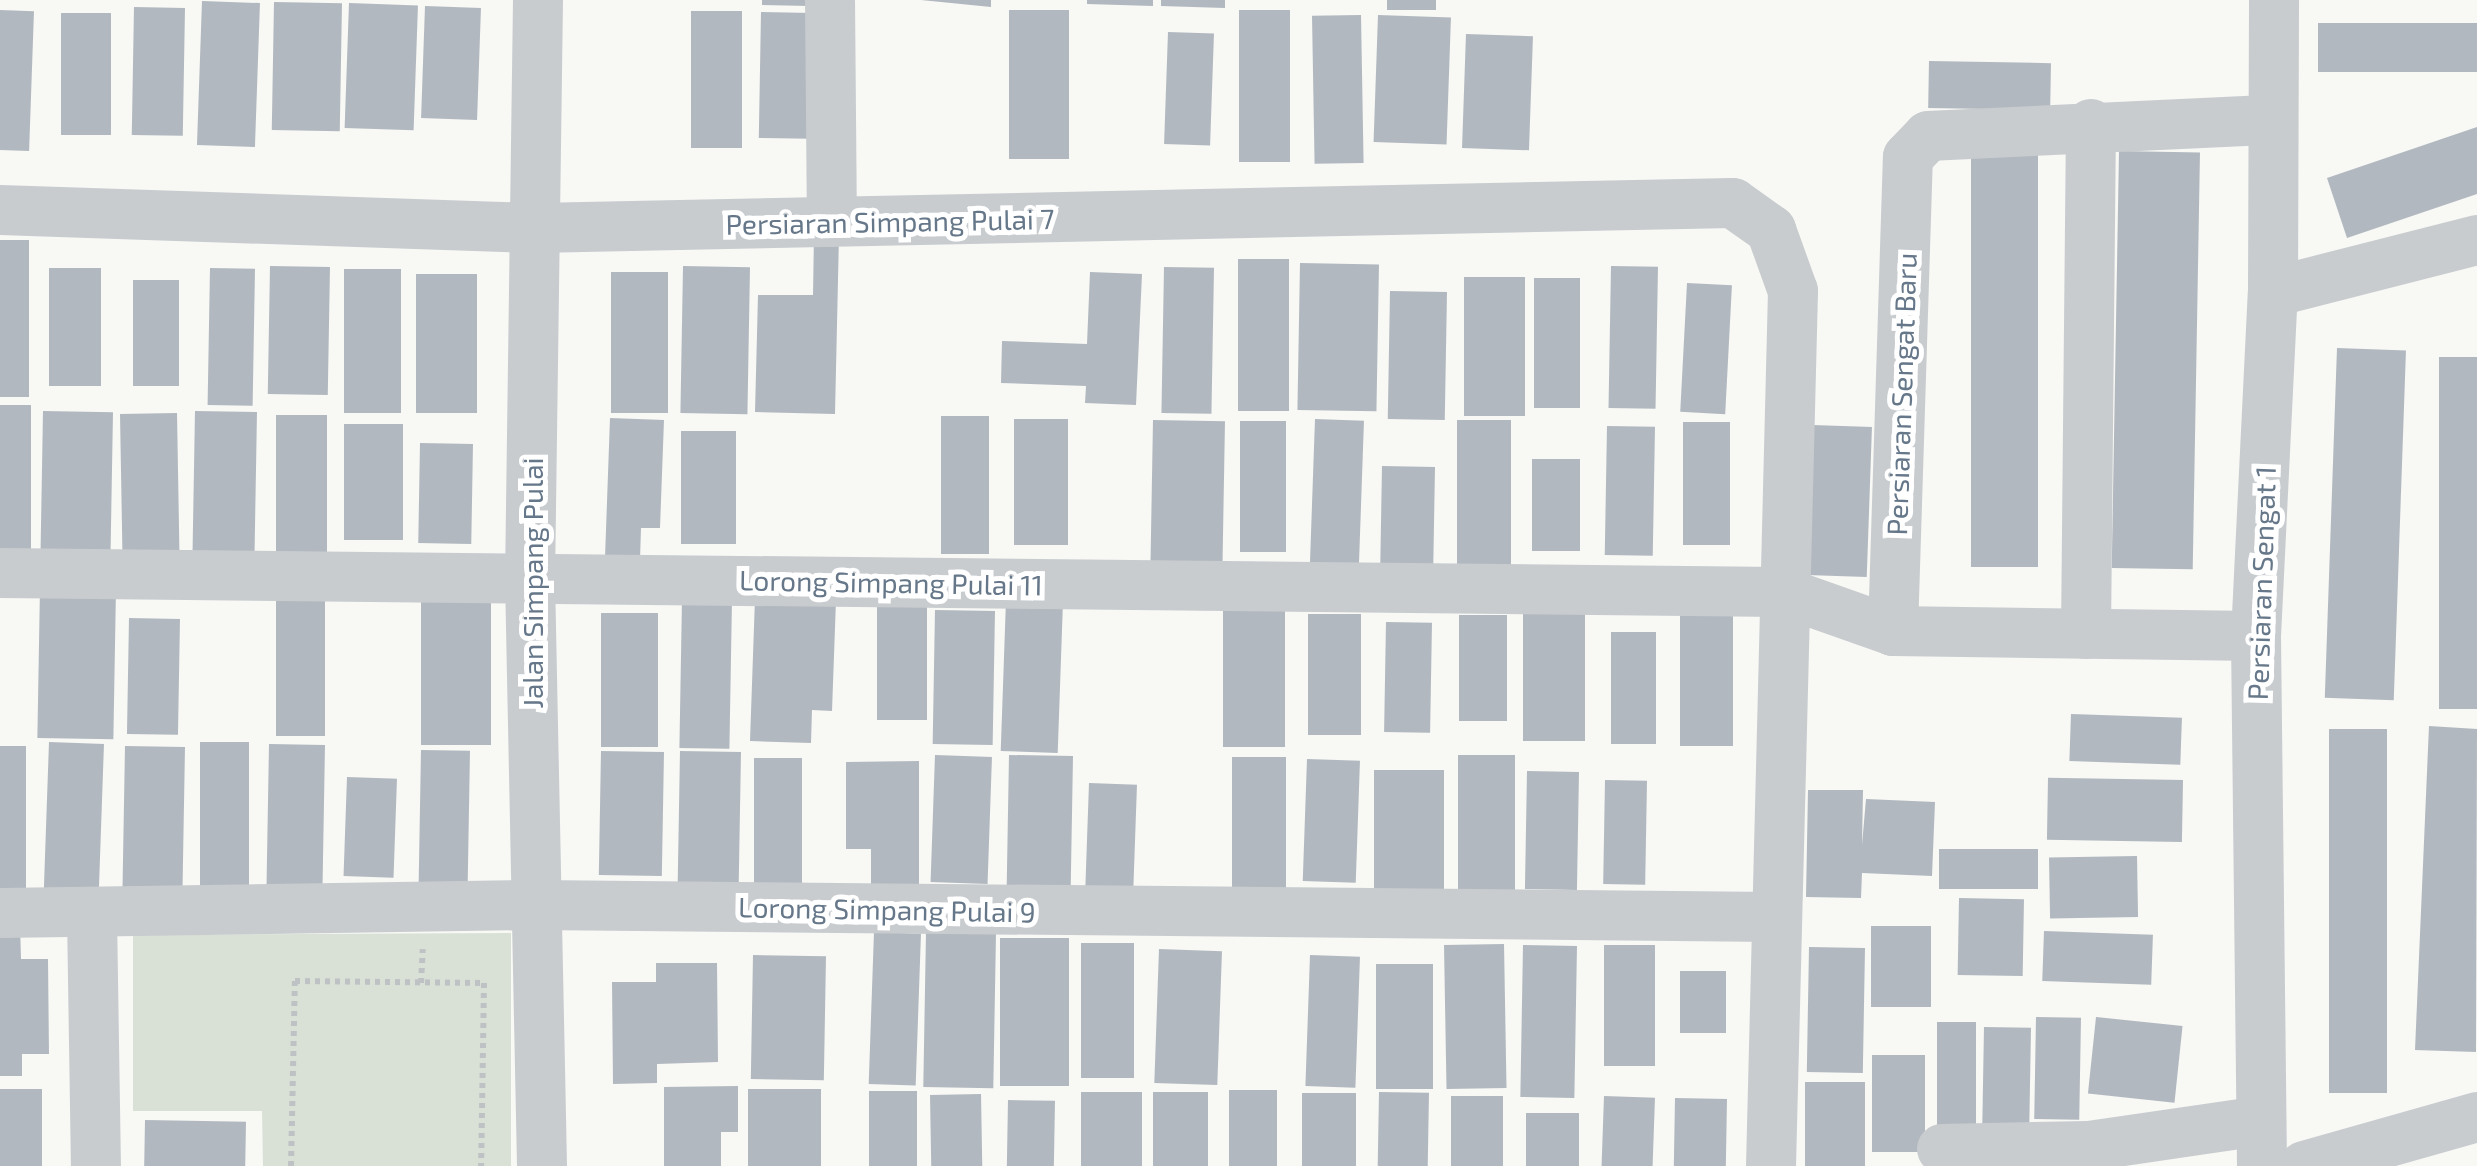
<!DOCTYPE html>
<html>
<head>
<meta charset="utf-8">
<style>
	body { margin:0 }
	#map { position:relative; width:2477px; height:1166px; overflow:hidden; background:#f8f8f5; font-family:"Exo 2",sans-serif }
	div>[style] { position:absolute }
	[style*='--x'] { left:calc(var(--x)*1px); top:calc(var(--y)*1px); width:calc(var(--w)*1px); rotate:calc(var(--a)*1deg) }
	.green>* { inset:0; background:#d9e1d6 }
	.building>* { inset:0; background:#b1b8bf; transform-origin:0 0 }
	.path>* { height:6px; margin-top:-3px; transform-origin:0; background:repeating-linear-gradient(90deg,#bfc2c4 0 5px,transparent 0 10px) }
	.minor>* { height:50px; margin:-25px; padding:0 25px; transform-origin:25px; border-radius:25px; background:#c8cccf }
	span { translate:-50% -50%; white-space:nowrap; text-align:center; line-height:1.15; -webkit-text-stroke:10px #fff; paint-order:stroke }
	.street-label { font-size:28px; color:#657789 }
</style>
</head>
<body>
<div id="map">
	<div class="green">
		<i style="clip-path:polygon(511px 933px,511px 1166px,263px 1166px,262px 1111px,133px 1111px,133px 935px)"></i>
	</div>
	<div class="building">
		<i style="clip-path:polygon(762px 0,810px 0,810px 6px,762px 5px)"></i>
		<i style="clip-path:polygon(921px 0,991px 0,991px 7px)"></i>
		<i style="clip-path:polygon(1087px 0,1153px 0,1153px 6px,1087px 4px)"></i>
		<i style="clip-path:polygon(1161px 0,1225px 0,1225px 8px,1161px 6px)"></i>
		<i style="left:1387px;top:0;width:49px;height:10px"></i>
		<i style="left:202px;top:1px;width:58px;height:144px;rotate:2deg"></i>
		<i style="left:274px;top:2px;width:68px;height:128px;rotate:1deg"></i>
		<i style="left:349px;top:3px;width:69px;height:125px;rotate:2deg"></i>
		<i style="left:425px;top:6px;width:56px;height:112px;rotate:2deg"></i>
		<i style="left:134px;top:7px;width:51px;height:128px;rotate:1deg"></i>
		<i style="left:0;top:10px;width:34px;height:140px;rotate:2deg"></i>
		<i style="left:1009px;top:10px;width:60px;height:149px"></i>
		<i style="left:1239px;top:10px;width:51px;height:152px"></i>
		<i style="left:691px;top:11px;width:51px;height:137px"></i>
		<i style="left:761px;top:12px;width:51px;height:126px;rotate:1deg"></i>
		<i style="left:61px;top:13px;width:50px;height:122px"></i>
		<i style="left:1361px;top:15px;width:148px;height:49px;rotate:89deg"></i>
		<i style="left:1378px;top:15px;width:73px;height:127px;rotate:2deg"></i>
		<i style="left:2477px;top:23px;width:49px;height:159px;rotate:90deg"></i>
		<i style="left:1168px;top:32px;width:46px;height:112px;rotate:2deg"></i>
		<i style="left:1466px;top:34px;width:67px;height:114px;rotate:2deg"></i>
		<i style="left:1929px;top:61px;width:122px;height:47px;rotate:1deg"></i>
		<i style="clip-path:polygon(2477px 127px,2477px 194px,2347px 238px,2327px 178px)"></i>
		<i style="left:2038px;top:150px;width:417px;height:67px;rotate:90deg"></i>
		<i style="left:2119px;top:151px;width:81px;height:417px;rotate:1deg"></i>
		<i style="clip-path:polygon(814px 234px,839px 235px,835px 414px,755px 412px,758px 295px,813px 295px)"></i>
		<i style="left:0;top:240px;width:29px;height:157px"></i>
		<i style="left:1238px;top:259px;width:51px;height:152px"></i>
		<i style="left:1300px;top:263px;width:79px;height:147px;rotate:1deg"></i>
		<i style="left:270px;top:266px;width:60px;height:128px;rotate:1deg"></i>
		<i style="left:683px;top:266px;width:67px;height:147px;rotate:1deg"></i>
		<i style="left:1611px;top:266px;width:47px;height:142px;rotate:1deg"></i>
		<i style="left:1164px;top:267px;width:50px;height:146px;rotate:1deg"></i>
		<i style="left:49px;top:268px;width:52px;height:118px"></i>
		<i style="left:210px;top:268px;width:45px;height:137px;rotate:1deg"></i>
		<i style="left:344px;top:269px;width:57px;height:144px"></i>
		<i style="left:611px;top:272px;width:57px;height:141px"></i>
		<i style="clip-path:polygon(1090px 272px,1142px 274px,1136px 405px,1085px 403px,1086px 386px,1001px 383px,1002px 341px,1087px 344px)"></i>
		<i style="left:416px;top:274px;width:61px;height:139px"></i>
		<i style="left:1464px;top:277px;width:61px;height:139px"></i>
		<i style="left:1534px;top:278px;width:46px;height:130px"></i>
		<i style="left:133px;top:280px;width:46px;height:106px"></i>
		<i style="left:1687px;top:283px;width:45px;height:129px;rotate:3deg"></i>
		<i style="left:1390px;top:291px;width:57px;height:128px;rotate:1deg"></i>
		<i style="left:2337px;top:348px;width:69px;height:350px;rotate:2deg"></i>
		<i style="left:2439px;top:357px;width:38px;height:352px"></i>
		<i style="left:0;top:405px;width:31px;height:153px"></i>
		<i style="left:43px;top:411px;width:70px;height:154px;rotate:1deg"></i>
		<i style="left:195px;top:411px;width:62px;height:148px;rotate:1deg"></i>
		<i style="left:177px;top:413px;width:153px;height:57px;rotate:89deg"></i>
		<i style="left:276px;top:415px;width:51px;height:151px"></i>
		<i style="left:941px;top:416px;width:48px;height:138px"></i>
		<i style="clip-path:polygon(610px 418px,664px 420px,660px 528px,641px 528px,640px 560px,605px 558px)"></i>
		<i style="left:1014px;top:419px;width:54px;height:126px"></i>
		<i style="left:1315px;top:419px;width:49px;height:147px;rotate:2deg"></i>
		<i style="left:1153px;top:420px;width:72px;height:149px;rotate:1deg"></i>
		<i style="left:1457px;top:420px;width:54px;height:151px"></i>
		<i style="left:1240px;top:421px;width:46px;height:131px"></i>
		<i style="left:1683px;top:422px;width:47px;height:123px"></i>
		<i style="left:344px;top:424px;width:59px;height:116px"></i>
		<i style="left:1812px;top:425px;width:60px;height:150px;rotate:2deg"></i>
		<i style="left:1607px;top:426px;width:48px;height:129px;rotate:1deg"></i>
		<i style="left:681px;top:431px;width:55px;height:113px"></i>
		<i style="left:420px;top:443px;width:53px;height:100px;rotate:1deg"></i>
		<i style="left:1532px;top:459px;width:48px;height:92px"></i>
		<i style="left:1382px;top:466px;width:53px;height:108px;rotate:1deg"></i>
		<i style="left:40px;top:587px;width:76px;height:151px;rotate:1deg"></i>
		<i style="left:276px;top:592px;width:49px;height:144px"></i>
		<i style="left:421px;top:598px;width:70px;height:147px"></i>
		<i style="clip-path:polygon(755px 598px,836px 600px,832px 711px,812px 710px,811px 743px,750px 741px)"></i>
		<i style="left:682px;top:599px;width:50px;height:149px;rotate:1deg"></i>
		<i style="left:877px;top:600px;width:50px;height:120px"></i>
		<i style="left:1006px;top:600px;width:57px;height:151px;rotate:2deg"></i>
		<i style="left:1223px;top:606px;width:62px;height:141px"></i>
		<i style="left:1523px;top:606px;width:62px;height:135px"></i>
		<i style="left:1680px;top:607px;width:53px;height:139px"></i>
		<i style="left:935px;top:610px;width:60px;height:134px;rotate:1deg"></i>
		<i style="left:658px;top:613px;width:134px;height:57px;rotate:90deg"></i>
		<i style="left:1308px;top:614px;width:53px;height:121px"></i>
		<i style="left:1459px;top:615px;width:48px;height:106px"></i>
		<i style="left:129px;top:618px;width:51px;height:116px;rotate:1deg"></i>
		<i style="left:1386px;top:622px;width:46px;height:110px;rotate:1deg"></i>
		<i style="left:1611px;top:632px;width:45px;height:112px"></i>
		<i style="left:2071px;top:714px;width:111px;height:47px;rotate:2deg"></i>
		<i style="clip-path:polygon(2429px 726px,2477px 729px,2476px 1052px,2415px 1050px)"></i>
		<i style="left:2329px;top:729px;width:58px;height:364px"></i>
		<i style="left:49px;top:742px;width:55px;height:148px;rotate:2deg"></i>
		<i style="left:200px;top:742px;width:49px;height:151px"></i>
		<i style="left:269px;top:744px;width:56px;height:151px;rotate:1deg"></i>
		<i style="left:0;top:746px;width:26px;height:147px"></i>
		<i style="left:125px;top:746px;width:60px;height:147px;rotate:1deg"></i>
		<i style="left:421px;top:750px;width:49px;height:148px;rotate:1deg"></i>
		<i style="left:601px;top:751px;width:63px;height:124px;rotate:1deg"></i>
		<i style="left:680px;top:751px;width:61px;height:146px;rotate:1deg"></i>
		<i style="left:935px;top:755px;width:57px;height:127px;rotate:2deg"></i>
		<i style="left:1009px;top:755px;width:64px;height:150px;rotate:1deg"></i>
		<i style="left:1458px;top:755px;width:57px;height:152px"></i>
		<i style="left:1232px;top:757px;width:54px;height:137px"></i>
		<i style="left:754px;top:758px;width:48px;height:145px"></i>
		<i style="left:1307px;top:759px;width:53px;height:122px;rotate:2deg"></i>
		<i style="clip-path:polygon(919px 761px,919px 905px,871px 904px,871px 849px,846px 849px,846px 762px)"></i>
		<i style="left:1374px;top:770px;width:70px;height:138px"></i>
		<i style="left:1527px;top:771px;width:52px;height:118px;rotate:1deg"></i>
		<i style="left:347px;top:777px;width:50px;height:99px;rotate:2deg"></i>
		<i style="left:1605px;top:780px;width:42px;height:104px;rotate:1deg"></i>
		<i style="left:2183px;top:780px;width:62px;height:135px;rotate:91deg"></i>
		<i style="left:1089px;top:783px;width:48px;height:117px;rotate:2deg"></i>
		<i style="clip-path:polygon(1808px 790px,1863px 790px,1862px 845px,1866px 799px,1935px 802px,1932px 876px,1862px 873px,1861px 898px,1806px 897px)"></i>
		<i style="left:1939px;top:849px;width:99px;height:40px"></i>
		<i style="left:2137px;top:856px;width:61px;height:88px;rotate:89deg"></i>
		<i style="left:1959px;top:898px;width:65px;height:77px;rotate:1deg"></i>
		<i style="clip-path:polygon(0 924px,20px 924px,21px 959px,48px 959px,49px 1054px,22px 1054px,22px 1076px,0 1076px)"></i>
		<i style="left:1871px;top:926px;width:60px;height:81px"></i>
		<i style="left:2044px;top:931px;width:109px;height:50px;rotate:2deg"></i>
		<i style="left:874px;top:932px;width:47px;height:152px;rotate:2deg"></i>
		<i style="left:926px;top:932px;width:70px;height:155px;rotate:1deg"></i>
		<i style="left:1000px;top:938px;width:69px;height:148px"></i>
		<i style="left:1081px;top:943px;width:53px;height:135px"></i>
		<i style="left:1504px;top:944px;width:144px;height:60px;rotate:89deg"></i>
		<i style="left:1523px;top:945px;width:54px;height:152px;rotate:1deg"></i>
		<i style="left:1604px;top:945px;width:51px;height:121px"></i>
		<i style="left:1809px;top:947px;width:56px;height:125px;rotate:1deg"></i>
		<i style="left:1159px;top:949px;width:63px;height:134px;rotate:2deg"></i>
		<i style="left:753px;top:955px;width:73px;height:124px;rotate:1deg"></i>
		<i style="left:1310px;top:955px;width:50px;height:131px;rotate:2deg"></i>
		<i style="clip-path:polygon(656px 963px,717px 963px,718px 1062px,657px 1064px,657px 1083px,613px 1084px,612px 982px,656px 982px)"></i>
		<i style="left:1376px;top:964px;width:57px;height:125px"></i>
		<i style="left:1680px;top:971px;width:46px;height:62px"></i>
		<i style="left:2036px;top:1017px;width:45px;height:102px;rotate:1deg"></i>
		<i style="left:2096px;top:1017px;width:87px;height:77px;rotate:6deg"></i>
		<i style="left:1937px;top:1022px;width:39px;height:116px"></i>
		<i style="left:1984px;top:1027px;width:47px;height:97px;rotate:1deg"></i>
		<i style="left:1872px;top:1055px;width:53px;height:97px"></i>
		<i style="left:1805px;top:1082px;width:60px;height:84px"></i>
		<i style="clip-path:polygon(738px 1086px,738px 1132px,721px 1132px,721px 1166px,664px 1166px,664px 1087px)"></i>
		<i style="left:0;top:1089px;width:42px;height:77px"></i>
		<i style="left:748px;top:1089px;width:73px;height:77px"></i>
		<i style="left:1229px;top:1090px;width:48px;height:76px"></i>
		<i style="left:869px;top:1091px;width:48px;height:75px"></i>
		<i style="left:1081px;top:1092px;width:61px;height:74px"></i>
		<i style="left:1153px;top:1092px;width:55px;height:74px"></i>
		<i style="left:1379px;top:1092px;width:50px;height:74px;rotate:1deg"></i>
		<i style="left:1302px;top:1093px;width:54px;height:73px"></i>
		<i style="left:981px;top:1094px;width:72px;height:51px;rotate:89deg"></i>
		<i style="left:1451px;top:1096px;width:52px;height:70px"></i>
		<i style="left:1604px;top:1096px;width:51px;height:70px;rotate:2deg"></i>
		<i style="left:1675px;top:1098px;width:52px;height:68px;rotate:1deg"></i>
		<i style="left:1008px;top:1100px;width:47px;height:66px;rotate:1deg"></i>
		<i style="left:1526px;top:1113px;width:53px;height:53px"></i>
		<i style="left:145px;top:1120px;width:101px;height:46px;rotate:1deg"></i>
	</div>
	<div class="path">
		<i style="--x:421;--y:983;--w:34;--a:-87"></i>
		<i style="--x:291;--y:1166;--w:185;--a:-88.8"></i>
		<i style="--x:295;--y:981;--w:189;--a:0.6"></i>
		<i style="--x:484;--y:983;--w:183;--a:90.9"></i>
	</div>
	<div class="minor">
		<i style="--x:538;--y:0;--w:578;--a:90.79"></i>
		<i style="--x:530;--y:578;--w:588;--a:88.83"></i>
		<i style="--x:830;--y:0;--w:222;--a:89.5"></i>
		<i style="--x:0;--y:210;--w:535;--a:1.93"></i>
		<i style="--x:535;--y:228;--w:1198;--a:-1.2"></i>
		<i style="--x:1733;--y:203;--w:47;--a:35.4"></i>
		<i style="--x:1771;--y:230;--w:65;--a:70.2"></i>
		<i style="--x:1793;--y:291;--w:875;--a:91.44"></i>
		<i style="--x:2273;--y:292;--w:211;--a:-14.3"></i>
		<i style="--x:0;--y:573;--w:1783;--a:0.61"></i>
		<i style="--x:1783;--y:592;--w:117;--a:19.5"></i>
		<i style="--x:1893;--y:631;--w:363;--a:0.8"></i>
		<i style="--x:1893;--y:631;--w:474;--a:-88.2"></i>
		<i style="--x:1908;--y:157;--w:29;--a:-46"></i>
		<i style="--x:1928;--y:136;--w:344;--a:-2.7"></i>
		<i style="--x:2086;--y:634;--w:510;--a:-89.44"></i>
		<i style="--x:0;--y:913;--w:535;--a:-0.86"></i>
		<i style="--x:535;--y:905;--w:1239;--a:0.55"></i>
		<i style="--x:92;--y:915;--w:251;--a:89.1"></i>
		<i style="--x:1942;--y:1149;--w:147;--a:-1.2"></i>
		<i style="--x:2089;--y:1146;--w:174;--a:-8.3"></i>
		<i style="--x:2262;--y:1166;--w:530;--a:-90.65"></i>
		<i style="--x:2256;--y:636;--w:344;--a:-87.2"></i>
		<i style="--x:2273;--y:292;--w:292;--a:-89.8"></i>
		<i style="--x:2304;--y:1166;--w:180;--a:-15.8"></i>
	</div>
	<div class="street-label">
		<span style="left:890px;top:221px;rotate:-1deg">Persiaran Simpang Pulai 7</span>
		<span style="left:1901px;top:394px;rotate:-88deg">Persiaran Sengat Baru</span>
		<span style="left:891px;top:582px;rotate:1deg">Lorong Simpang Pulai 11</span>
		<span style="left:532px;top:583px;rotate:-90deg">Jalan Simpang Pulai</span>
		<span style="left:2261px;top:583px;rotate:-88deg">Persiaran Sengat 1</span>
		<span style="left:887px;top:909px;rotate:1deg">Lorong Simpang Pulai 9</span>
	</div>
</div>
</body>
</html>
